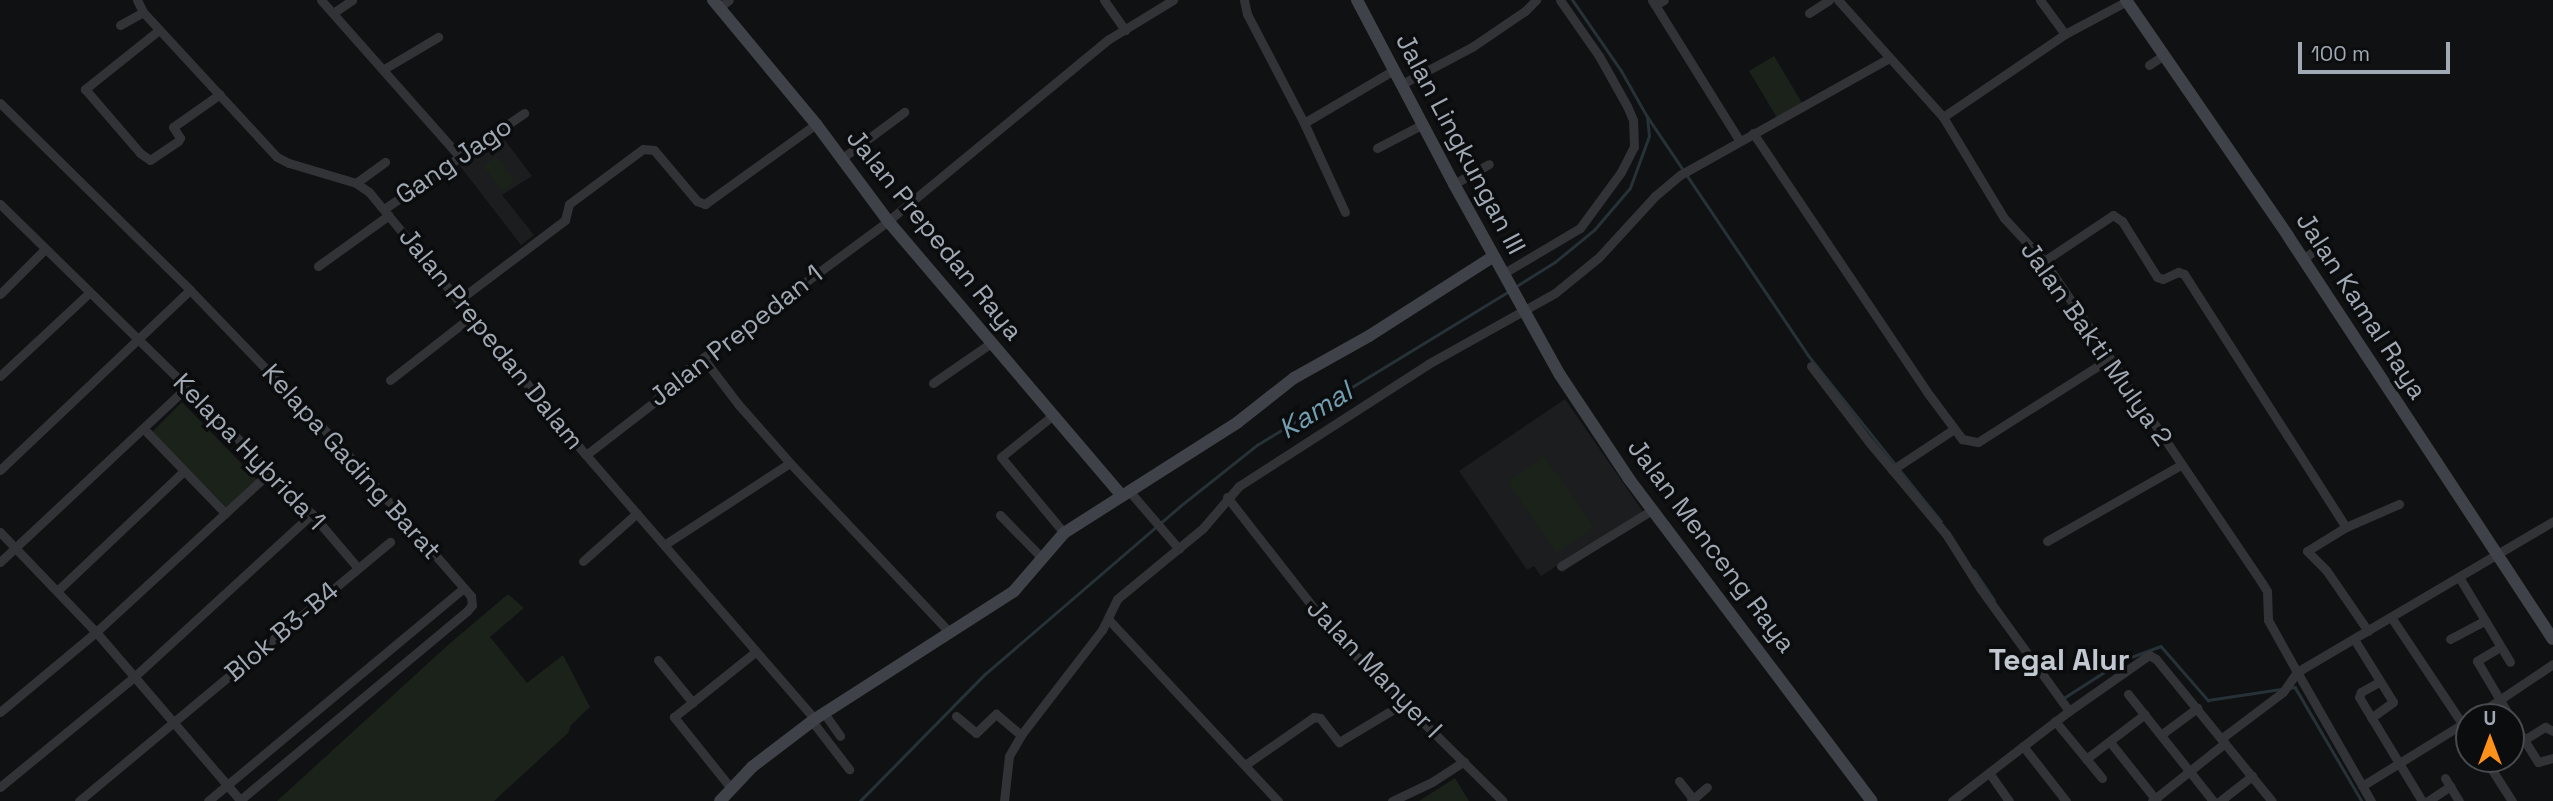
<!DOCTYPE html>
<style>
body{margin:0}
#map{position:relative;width:2553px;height:801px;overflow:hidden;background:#101112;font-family:"Space Grotesk",sans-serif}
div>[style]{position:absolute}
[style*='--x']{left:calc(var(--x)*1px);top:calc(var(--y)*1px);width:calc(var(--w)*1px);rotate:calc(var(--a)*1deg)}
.built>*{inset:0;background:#1c1d1f}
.green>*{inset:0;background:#1a221a}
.stream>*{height:2.5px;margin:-1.25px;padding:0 1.25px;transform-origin:1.25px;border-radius:1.25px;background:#263237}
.street>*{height:9px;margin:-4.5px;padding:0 4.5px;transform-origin:4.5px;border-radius:4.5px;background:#313337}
.secondary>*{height:12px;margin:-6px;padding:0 6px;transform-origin:6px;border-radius:6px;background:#3f4248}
span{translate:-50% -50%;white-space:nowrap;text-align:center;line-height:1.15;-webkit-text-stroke:7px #0b0c0d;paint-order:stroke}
.street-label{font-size:26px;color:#a0a9b4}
.water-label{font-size:28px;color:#739fb3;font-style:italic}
.quarter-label{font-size:30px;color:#c2c8d0;font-weight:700}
.north{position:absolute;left:2455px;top:703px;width:70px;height:70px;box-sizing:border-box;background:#0b0c0d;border:2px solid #474b50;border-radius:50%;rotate:0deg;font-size:19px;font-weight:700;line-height:28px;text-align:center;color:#a0a9b4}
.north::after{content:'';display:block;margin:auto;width:24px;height:32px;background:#ff911b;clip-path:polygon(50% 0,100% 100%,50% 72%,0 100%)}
.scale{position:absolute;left:2298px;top:42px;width:152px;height:32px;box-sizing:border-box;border:4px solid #a0a9b4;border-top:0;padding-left:9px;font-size:21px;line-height:24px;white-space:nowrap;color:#a0a9b4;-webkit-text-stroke:5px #0b0c0d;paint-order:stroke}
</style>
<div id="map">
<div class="built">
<i style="clip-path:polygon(498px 131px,532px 176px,502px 195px,534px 235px,521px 245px,457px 162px)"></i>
<i style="clip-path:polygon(1565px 399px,1646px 516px,1563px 572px,1558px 565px,1541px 576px,1534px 566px,1527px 570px,1459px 471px)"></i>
</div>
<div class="green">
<i style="clip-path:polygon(1774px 56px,1804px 106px,1779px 121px,1749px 71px)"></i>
<i style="clip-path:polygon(496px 156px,515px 181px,502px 191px,483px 166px)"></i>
<i style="clip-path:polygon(182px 402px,261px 484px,232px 513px,152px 432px)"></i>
<i style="clip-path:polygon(1544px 456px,1594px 527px,1557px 553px,1507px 482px)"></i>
<i style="clip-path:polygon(508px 594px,524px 608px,490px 637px,527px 683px,563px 655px,590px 707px,571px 725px,568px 733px,494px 801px,277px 801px,448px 645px)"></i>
<i style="clip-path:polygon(1455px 778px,1469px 801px,1419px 801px)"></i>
</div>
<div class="stream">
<i style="--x:1647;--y:116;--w:288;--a:56"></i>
<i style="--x:1808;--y:355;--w:139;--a:51.4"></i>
<i style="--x:1515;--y:287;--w:47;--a:-32"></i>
<i style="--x:1555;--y:262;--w:50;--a:-39.4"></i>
<i style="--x:1594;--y:230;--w:55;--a:-49.4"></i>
<i style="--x:1630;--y:188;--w:55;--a:-69.9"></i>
<i style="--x:1649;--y:136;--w:19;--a:-96"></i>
<i style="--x:1647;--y:117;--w:53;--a:-119.5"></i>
<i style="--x:1621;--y:71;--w:86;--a:-124.6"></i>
<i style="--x:1899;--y:469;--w:67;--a:51.1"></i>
<i style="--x:1974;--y:570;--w:36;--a:56"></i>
<i style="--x:2289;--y:688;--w:6;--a:-9"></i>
<i style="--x:2295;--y:687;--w:132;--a:59.6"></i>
<i style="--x:2062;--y:699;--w:72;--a:-32.6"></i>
<i style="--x:2123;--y:660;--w:40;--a:-20.2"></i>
<i style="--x:2161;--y:646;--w:72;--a:49"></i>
<i style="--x:2208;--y:700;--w:75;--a:-8.5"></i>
<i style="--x:860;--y:801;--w:178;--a:-45.5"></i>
<i style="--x:985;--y:674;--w:256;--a:-40.7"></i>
<i style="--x:1179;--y:507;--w:100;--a:-38.5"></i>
<i style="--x:1257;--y:445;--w:295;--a:-31.4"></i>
</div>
<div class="street">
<i style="--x:137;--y:0;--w:13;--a:63"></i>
<i style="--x:143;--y:12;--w:197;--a:47.3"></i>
<i style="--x:277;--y:157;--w:13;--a:27"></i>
<i style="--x:289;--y:163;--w:70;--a:16.6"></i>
<i style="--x:356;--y:183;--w:16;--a:35"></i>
<i style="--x:369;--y:192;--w:341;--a:50.5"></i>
<i style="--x:586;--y:455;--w:349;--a:49.1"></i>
<i style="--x:321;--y:0;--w:210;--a:48.5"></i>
<i style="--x:1104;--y:0;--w:37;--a:55"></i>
<i style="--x:1244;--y:0;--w:14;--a:78"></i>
<i style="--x:1247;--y:14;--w:123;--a:62.4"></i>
<i style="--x:1304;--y:123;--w:98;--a:65.3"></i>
<i style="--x:1652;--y:0;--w:165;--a:58.1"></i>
<i style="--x:1838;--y:0;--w:157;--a:48.1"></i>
<i style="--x:1943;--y:117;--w:118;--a:58.9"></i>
<i style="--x:2004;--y:218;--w:59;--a:47.1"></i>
<i style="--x:2044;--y:261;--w:57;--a:55.8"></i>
<i style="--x:2076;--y:308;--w:332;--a:55.9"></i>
<i style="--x:2262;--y:583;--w:9;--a:58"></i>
<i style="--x:2267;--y:591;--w:29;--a:88"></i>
<i style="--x:2268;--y:620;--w:60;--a:60.9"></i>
<i style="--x:2297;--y:672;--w:297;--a:-30.5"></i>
<i style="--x:2040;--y:0;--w:42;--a:53.7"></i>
<i style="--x:1655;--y:5;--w:10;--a:-29"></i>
<i style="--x:720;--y:7;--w:11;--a:-38"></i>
<i style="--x:333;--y:13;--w:23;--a:-34"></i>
<i style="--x:1809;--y:13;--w:24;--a:-33"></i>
<i style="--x:120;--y:25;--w:26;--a:-29"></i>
<i style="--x:159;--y:30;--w:95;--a:141.4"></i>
<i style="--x:85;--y:89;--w:84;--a:49.3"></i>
<i style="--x:140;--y:153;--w:12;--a:35"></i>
<i style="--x:150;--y:160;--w:34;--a:-34"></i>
<i style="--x:178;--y:141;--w:4;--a:-56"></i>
<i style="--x:180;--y:138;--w:13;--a:-122"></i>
<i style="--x:173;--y:127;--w:57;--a:-35.1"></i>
<i style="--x:2149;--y:65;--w:18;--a:-34"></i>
<i style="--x:384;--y:69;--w:63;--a:-30.7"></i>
<i style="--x:1402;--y:84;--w:79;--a:-27.9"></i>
<i style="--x:1472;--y:47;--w:64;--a:-34.2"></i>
<i style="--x:1525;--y:11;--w:16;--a:-45"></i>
<i style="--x:0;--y:103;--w:267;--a:44.5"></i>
<i style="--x:190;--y:290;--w:218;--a:46.1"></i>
<i style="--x:341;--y:447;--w:198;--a:48.9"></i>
<i style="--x:471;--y:596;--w:9;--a:84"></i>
<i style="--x:472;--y:605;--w:8;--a:130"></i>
<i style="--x:467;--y:611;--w:297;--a:140.2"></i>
<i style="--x:1943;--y:117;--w:148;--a:-34.2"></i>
<i style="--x:2065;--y:34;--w:70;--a:-28"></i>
<i style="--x:1304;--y:123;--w:104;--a:-30.5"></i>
<i style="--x:1753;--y:133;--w:317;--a:56.1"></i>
<i style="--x:1930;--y:396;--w:54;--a:53.3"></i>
<i style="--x:1962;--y:439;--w:16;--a:11"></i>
<i style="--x:1978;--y:442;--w:155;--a:-32.4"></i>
<i style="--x:1377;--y:148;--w:52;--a:-27.6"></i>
<i style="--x:841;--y:159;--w:79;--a:-36.7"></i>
<i style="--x:356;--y:183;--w:36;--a:-36"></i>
<i style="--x:1454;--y:184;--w:40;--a:-29.7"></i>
<i style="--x:0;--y:204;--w:262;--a:44.4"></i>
<i style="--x:187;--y:387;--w:178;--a:45.5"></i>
<i style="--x:312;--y:514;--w:71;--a:49.6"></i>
<i style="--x:384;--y:209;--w:170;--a:-34.4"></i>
<i style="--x:2303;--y:259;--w:17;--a:-36"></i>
<i style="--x:2044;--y:261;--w:83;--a:-33.7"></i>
<i style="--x:2113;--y:215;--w:11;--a:34"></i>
<i style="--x:2122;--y:221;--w:66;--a:58"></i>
<i style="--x:2157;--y:277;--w:6;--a:18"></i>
<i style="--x:2163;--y:279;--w:17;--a:-25"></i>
<i style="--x:2178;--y:272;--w:6;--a:18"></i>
<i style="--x:2184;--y:274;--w:300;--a:57.4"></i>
<i style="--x:318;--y:266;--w:87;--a:-35.7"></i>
<i style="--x:1504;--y:273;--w:88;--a:-30.6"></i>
<i style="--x:1580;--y:228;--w:69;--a:-53.8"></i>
<i style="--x:1621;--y:172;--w:28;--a:-63"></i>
<i style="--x:1634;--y:147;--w:27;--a:-92"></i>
<i style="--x:1633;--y:120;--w:15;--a:-113"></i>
<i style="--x:1627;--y:106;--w:57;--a:-119.2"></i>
<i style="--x:1599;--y:56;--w:68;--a:-124.9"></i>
<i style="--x:0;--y:294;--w:64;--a:-45"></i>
<i style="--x:459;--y:300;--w:133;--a:-37"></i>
<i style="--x:565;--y:220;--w:16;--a:-76"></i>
<i style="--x:569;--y:204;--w:92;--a:-36.6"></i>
<i style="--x:643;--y:149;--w:11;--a:5"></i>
<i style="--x:654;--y:150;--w:67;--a:49.9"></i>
<i style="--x:697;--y:201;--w:9;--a:21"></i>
<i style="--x:705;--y:204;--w:137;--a:-35.8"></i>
<i style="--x:703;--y:358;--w:58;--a:52.7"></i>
<i style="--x:738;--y:404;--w:79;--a:48.6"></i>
<i style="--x:790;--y:463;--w:233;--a:46.7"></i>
<i style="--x:1811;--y:366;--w:96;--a:52.7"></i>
<i style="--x:1869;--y:442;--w:120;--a:50.1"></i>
<i style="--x:1946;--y:534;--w:64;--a:57.8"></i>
<i style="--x:1980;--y:588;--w:152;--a:54.1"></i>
<i style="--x:0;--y:376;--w:122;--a:-43"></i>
<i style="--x:390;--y:380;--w:104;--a:-38"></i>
<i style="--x:933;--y:383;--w:70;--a:-34.6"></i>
<i style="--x:1052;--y:416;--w:65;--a:141.2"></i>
<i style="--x:1001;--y:457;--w:99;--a:50.3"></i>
<i style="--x:144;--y:429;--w:117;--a:46"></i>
<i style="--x:586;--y:455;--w:85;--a:-37.8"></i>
<i style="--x:653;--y:403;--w:37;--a:-47"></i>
<i style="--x:678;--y:376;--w:261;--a:-36.4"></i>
<i style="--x:888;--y:221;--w:286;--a:-39.5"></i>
<i style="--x:1109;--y:39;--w:75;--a:-31.4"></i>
<i style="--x:0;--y:470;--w:262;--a:-43.5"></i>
<i style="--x:1892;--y:470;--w:74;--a:-33.5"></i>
<i style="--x:1130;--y:492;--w:75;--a:49.3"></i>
<i style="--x:1227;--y:497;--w:175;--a:52"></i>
<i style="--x:1335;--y:635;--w:236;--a:44.7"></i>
<i style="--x:1000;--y:515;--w:59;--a:45.7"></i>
<i style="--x:0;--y:532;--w:139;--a:46.2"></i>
<i style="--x:96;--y:632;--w:221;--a:49.4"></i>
<i style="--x:2047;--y:541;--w:154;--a:-29.6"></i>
<i style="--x:664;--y:545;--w:150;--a:-33.1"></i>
<i style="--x:583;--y:561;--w:72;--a:-41.6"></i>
<i style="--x:0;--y:562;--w:256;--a:-43.1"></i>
<i style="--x:1561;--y:566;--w:107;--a:-31.6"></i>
<i style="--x:2459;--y:577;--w:99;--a:59"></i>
<i style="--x:57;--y:591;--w:175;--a:-43.4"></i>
<i style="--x:2391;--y:617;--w:141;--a:56.3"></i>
<i style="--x:1109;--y:620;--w:248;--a:47"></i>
<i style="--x:2368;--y:631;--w:74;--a:-124.5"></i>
<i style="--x:2326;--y:570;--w:27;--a:-135"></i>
<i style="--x:2307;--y:551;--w:46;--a:-31.6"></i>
<i style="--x:2346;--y:527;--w:58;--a:-23.5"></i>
<i style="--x:2354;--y:639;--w:74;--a:58.2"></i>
<i style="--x:2393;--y:702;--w:27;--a:144"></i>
<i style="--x:2450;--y:639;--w:38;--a:-28"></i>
<i style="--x:2500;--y:647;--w:27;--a:149"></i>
<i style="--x:2477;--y:661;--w:65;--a:59.5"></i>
<i style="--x:658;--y:660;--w:55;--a:50.9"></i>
<i style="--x:2379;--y:682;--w:21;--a:151"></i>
<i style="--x:2361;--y:692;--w:5;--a:112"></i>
<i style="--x:2359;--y:697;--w:122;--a:58.8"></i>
<i style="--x:2128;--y:694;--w:137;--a:51.5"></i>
<i style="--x:0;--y:712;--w:125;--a:-39.8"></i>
<i style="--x:96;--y:632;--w:236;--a:-42.6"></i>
<i style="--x:824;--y:713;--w:28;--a:55"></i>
<i style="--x:956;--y:716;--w:26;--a:40"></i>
<i style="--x:976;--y:733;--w:28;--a:-44"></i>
<i style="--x:996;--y:714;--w:33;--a:40"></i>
<i style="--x:2474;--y:717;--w:95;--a:-33.9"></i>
<i style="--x:2511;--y:719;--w:51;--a:57.9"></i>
<i style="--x:2538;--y:762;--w:16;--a:-15"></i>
<i style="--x:812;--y:721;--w:61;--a:52.4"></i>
<i style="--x:2055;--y:721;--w:74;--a:50.5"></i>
<i style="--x:2162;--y:734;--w:44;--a:-36.6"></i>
<i style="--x:2222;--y:738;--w:76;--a:-37"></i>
<i style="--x:2283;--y:692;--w:24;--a:-55"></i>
<i style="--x:2297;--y:672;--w:149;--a:60.2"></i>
<i style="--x:2524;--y:740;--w:25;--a:-32"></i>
<i style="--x:2545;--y:727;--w:9;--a:27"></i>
<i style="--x:2110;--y:742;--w:75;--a:51.5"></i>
<i style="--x:2023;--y:746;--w:70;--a:52"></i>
<i style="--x:2086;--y:759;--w:74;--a:-37.3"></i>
<i style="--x:2485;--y:759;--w:50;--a:57.3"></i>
<i style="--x:1245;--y:765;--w:84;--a:-34.8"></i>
<i style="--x:1314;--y:717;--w:6;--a:9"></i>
<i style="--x:1320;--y:718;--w:31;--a:52"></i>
<i style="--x:1339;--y:742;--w:76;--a:-31"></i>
<i style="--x:1990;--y:774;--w:33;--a:55"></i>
<i style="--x:2445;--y:778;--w:27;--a:59"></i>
<i style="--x:1679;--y:781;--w:23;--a:52"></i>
<i style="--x:2362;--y:786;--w:126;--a:-31.7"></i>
<i style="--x:0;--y:787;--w:175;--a:-39.4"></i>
<i style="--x:135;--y:676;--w:240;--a:-42.5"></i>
<i style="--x:730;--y:787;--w:90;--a:-128.7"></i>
<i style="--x:674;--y:717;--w:104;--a:-38.7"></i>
<i style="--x:79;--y:801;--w:405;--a:-39.8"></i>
<i style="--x:208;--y:801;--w:333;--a:-39.8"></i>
<i style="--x:1004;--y:801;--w:45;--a:-83.7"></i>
<i style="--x:1009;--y:756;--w:24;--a:-60"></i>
<i style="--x:1021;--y:735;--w:133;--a:-52.4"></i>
<i style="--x:1102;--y:630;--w:34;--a:-64"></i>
<i style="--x:1117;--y:599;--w:112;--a:-39.5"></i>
<i style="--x:1203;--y:528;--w:55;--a:-49.4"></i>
<i style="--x:1239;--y:486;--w:225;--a:-32.8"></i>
<i style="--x:1428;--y:364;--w:145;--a:-29.2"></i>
<i style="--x:1555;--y:293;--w:57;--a:-39.3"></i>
<i style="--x:1599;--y:257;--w:83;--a:-47.4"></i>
<i style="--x:1655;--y:196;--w:33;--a:-40"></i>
<i style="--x:1680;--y:175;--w:240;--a:-29.2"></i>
<i style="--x:1392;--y:801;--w:44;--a:-25.4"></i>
<i style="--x:1432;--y:782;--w:38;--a:-33"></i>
<i style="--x:1691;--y:801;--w:21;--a:-41"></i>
<i style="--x:1952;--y:801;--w:148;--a:-37.6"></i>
<i style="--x:2069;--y:711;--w:98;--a:-35"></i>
<i style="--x:2149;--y:655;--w:8;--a:30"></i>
<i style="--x:2156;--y:659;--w:183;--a:50.8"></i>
<i style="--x:2152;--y:801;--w:93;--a:-38.5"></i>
<i style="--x:2220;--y:801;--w:41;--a:-38"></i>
<i style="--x:2428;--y:801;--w:27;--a:-34"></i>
</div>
<div class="secondary">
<i style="--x:713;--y:0;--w:161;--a:50.3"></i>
<i style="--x:816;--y:124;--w:121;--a:53.4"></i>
<i style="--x:888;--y:221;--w:361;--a:49.6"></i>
<i style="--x:1357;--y:0;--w:208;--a:62.2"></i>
<i style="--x:1454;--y:184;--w:218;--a:61"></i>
<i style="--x:1560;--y:375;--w:125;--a:56.4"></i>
<i style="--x:1629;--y:479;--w:403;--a:53"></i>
<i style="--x:2126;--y:0;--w:286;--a:55.5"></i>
<i style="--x:2288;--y:236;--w:482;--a:56.7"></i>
<i style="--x:720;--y:801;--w:47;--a:-46.7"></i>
<i style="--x:752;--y:767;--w:79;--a:-37.3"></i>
<i style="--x:815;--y:719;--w:237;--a:-32.7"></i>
<i style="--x:1014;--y:591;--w:77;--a:-49.2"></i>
<i style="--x:1064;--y:533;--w:206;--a:-32.5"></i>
<i style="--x:1238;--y:422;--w:71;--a:-38.2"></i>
<i style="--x:1294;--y:378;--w:86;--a:-29.2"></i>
<i style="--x:1369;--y:336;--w:148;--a:-32.6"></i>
</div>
<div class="street-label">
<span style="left:1460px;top:144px;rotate:62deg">Jalan Lingkungan III</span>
<span style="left:454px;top:161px;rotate:-34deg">Gang Jago</span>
<span style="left:934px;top:235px;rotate:51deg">Jalan Prepedan Raya</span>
<span style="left:2361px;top:306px;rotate:57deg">Jalan Kamal Raya</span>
<span style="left:736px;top:336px;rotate:-38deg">Jalan Prepedan 1</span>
<span style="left:491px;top:339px;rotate:51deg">Jalan Prepedan Dalam</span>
<span style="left:2096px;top:344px;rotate:55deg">Jalan Bakti Mulya 2</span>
<span style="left:249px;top:452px;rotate:46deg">Kelapa Hybrida 1</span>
<span style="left:351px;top:462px;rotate:48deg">Kelapa Gading Barat</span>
<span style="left:1711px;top:546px;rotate:53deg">Jalan Menceng Raya</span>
<span style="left:282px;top:632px;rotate:-40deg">Blok B3-B4</span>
<span style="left:1374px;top:669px;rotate:46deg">Jalan Manyer I</span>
</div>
<div class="water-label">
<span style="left:1315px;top:410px;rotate:-32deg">Kamal</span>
</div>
<div class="quarter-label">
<span style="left:2059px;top:660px">Tegal Alur</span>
</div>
<div class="north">U</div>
<div class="scale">100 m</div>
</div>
